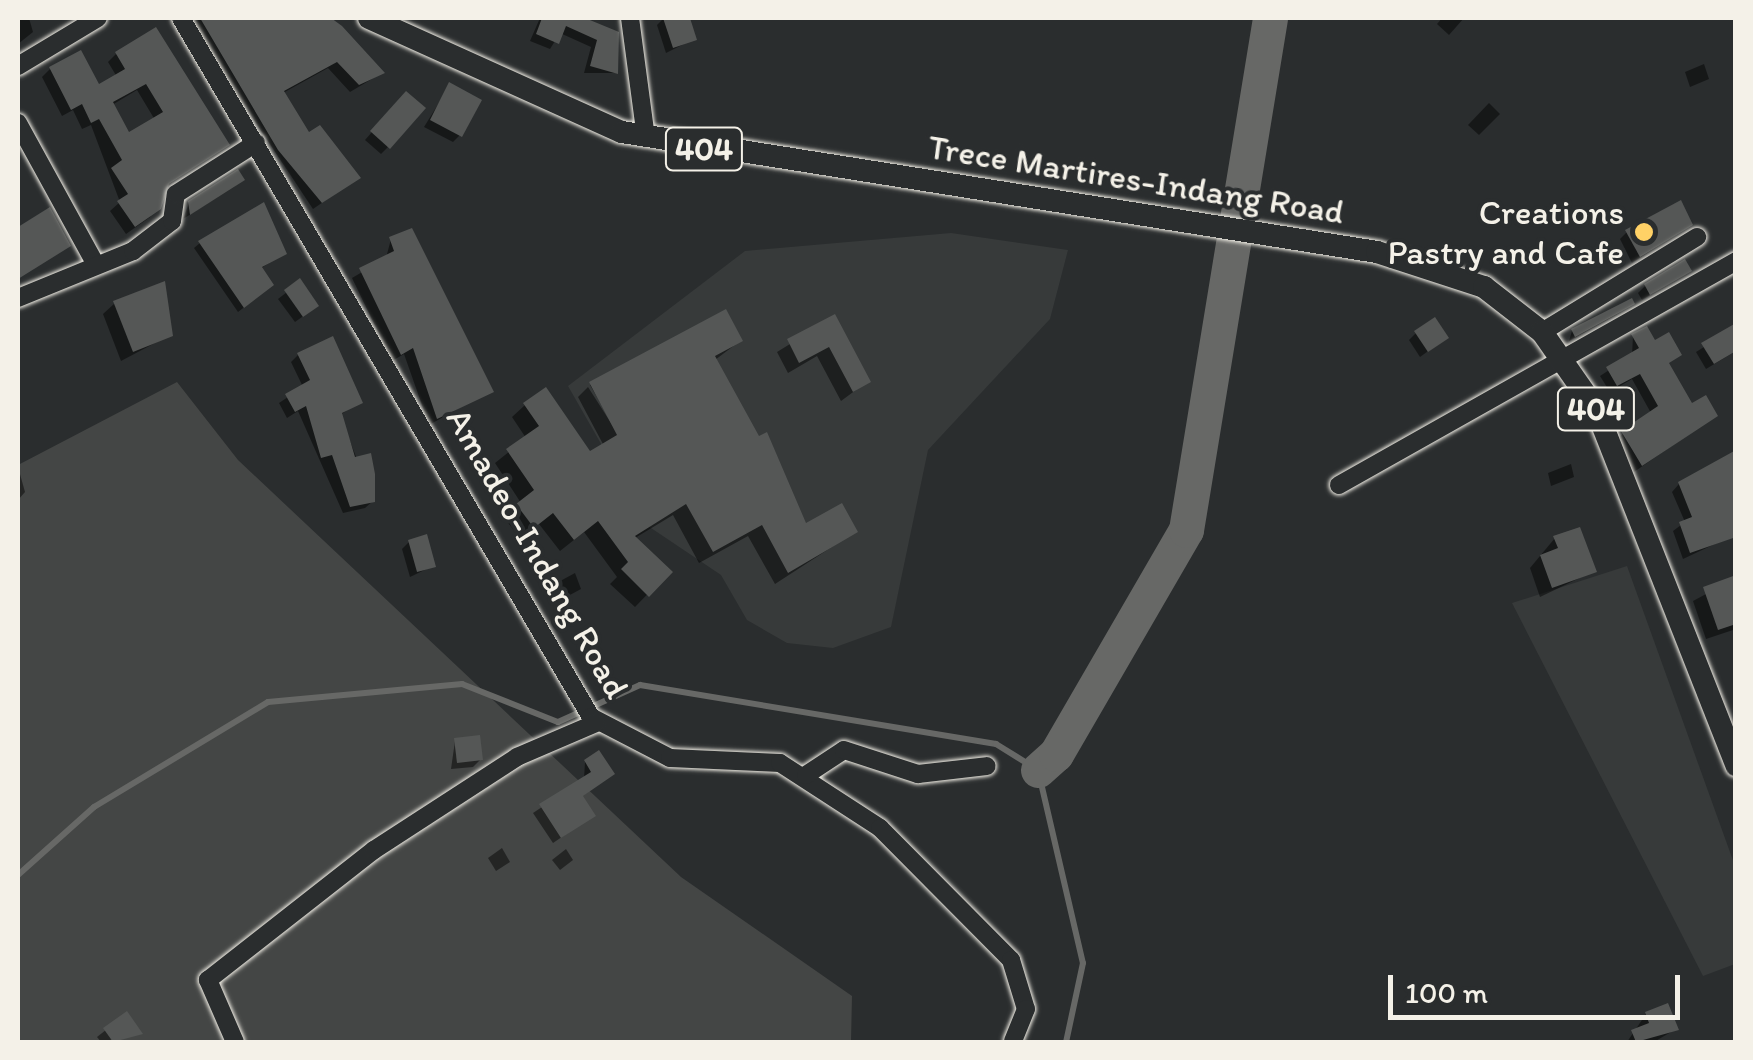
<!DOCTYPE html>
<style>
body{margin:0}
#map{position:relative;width:1753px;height:1060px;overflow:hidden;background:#2a2d2e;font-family:Itim,sans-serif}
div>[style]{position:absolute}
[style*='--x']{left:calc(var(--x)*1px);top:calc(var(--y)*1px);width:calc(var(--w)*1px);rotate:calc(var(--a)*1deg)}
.built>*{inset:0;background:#373a3a}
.green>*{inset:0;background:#444645}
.shadow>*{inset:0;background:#0007}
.stream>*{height:6px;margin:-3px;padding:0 3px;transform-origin:3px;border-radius:3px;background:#676866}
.river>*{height:35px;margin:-17.5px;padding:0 17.5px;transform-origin:17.5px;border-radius:17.5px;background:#676866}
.building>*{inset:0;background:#555756}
.roads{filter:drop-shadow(0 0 2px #f4f1e8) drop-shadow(0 0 2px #f4f1e8)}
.minor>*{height:18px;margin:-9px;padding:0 9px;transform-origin:9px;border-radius:9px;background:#2a2d2e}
.major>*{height:22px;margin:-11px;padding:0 11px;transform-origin:11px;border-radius:11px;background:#2a2d2e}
.dots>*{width:28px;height:28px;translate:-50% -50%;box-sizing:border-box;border:5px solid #2a2d2e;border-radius:50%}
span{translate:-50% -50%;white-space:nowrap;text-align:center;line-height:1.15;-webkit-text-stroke:8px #2a2d2e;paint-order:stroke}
.shield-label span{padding:2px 8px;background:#2a2d2e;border:2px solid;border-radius:8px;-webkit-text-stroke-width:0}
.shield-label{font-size:32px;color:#f4f1e8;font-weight:700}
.street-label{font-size:35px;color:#f4f1e8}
.poi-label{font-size:35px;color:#f4f1e8}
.right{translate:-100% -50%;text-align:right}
.frame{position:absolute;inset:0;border:20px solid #f4f1e8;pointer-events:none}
.scale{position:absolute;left:1388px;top:975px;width:292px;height:45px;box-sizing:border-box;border:5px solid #f4f1e8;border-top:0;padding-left:12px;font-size:30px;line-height:35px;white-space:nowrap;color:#f4f1e8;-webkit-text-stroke:8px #2a2d2e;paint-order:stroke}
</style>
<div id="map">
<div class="built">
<i style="clip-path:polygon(951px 233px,1068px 250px,1050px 319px,928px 450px,891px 627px,833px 648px,787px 643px,747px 620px,721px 575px,648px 526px,568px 386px,745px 251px)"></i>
<i style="clip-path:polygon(1627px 566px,1735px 866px,1735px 964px,1703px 976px,1512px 603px)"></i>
</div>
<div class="green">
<i style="clip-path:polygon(177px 382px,238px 460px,681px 877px,852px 996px,851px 1042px,18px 1042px,18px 465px)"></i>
</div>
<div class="shadow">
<i style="clip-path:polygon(18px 18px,29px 18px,33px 32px,18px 44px)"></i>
<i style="clip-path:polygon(186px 18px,330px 20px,382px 73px,350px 92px,328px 68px,283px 93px,308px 136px,358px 178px,313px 209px)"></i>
<i style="clip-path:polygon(540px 18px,577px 18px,617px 40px,615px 73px,584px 73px,591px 47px,560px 33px,550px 49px,530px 41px)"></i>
<i style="clip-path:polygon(664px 18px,687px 18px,694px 39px,666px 53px,657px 25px)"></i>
<i style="clip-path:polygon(1442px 18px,1464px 18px,1449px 35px,1437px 24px)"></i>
<i style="clip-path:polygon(evenodd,116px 54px,227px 144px,165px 187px,150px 217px,126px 234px,110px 211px,120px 202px,91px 125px,82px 129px,73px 110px,62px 116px,42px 77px,50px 69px,98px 87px,117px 77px,108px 62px,116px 54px,137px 90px,155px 120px,128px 136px,112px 105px,137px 90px)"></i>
<i style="clip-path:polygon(1704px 64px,1709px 79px,1690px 87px,1685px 72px)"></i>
<i style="clip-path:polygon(450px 85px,460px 135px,453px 142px,424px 127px)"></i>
<i style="clip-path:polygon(399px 101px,388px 147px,381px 154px,365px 140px)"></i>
<i style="clip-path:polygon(1489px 103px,1500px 114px,1479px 135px,1468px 125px)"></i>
<i style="clip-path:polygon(242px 180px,234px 187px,183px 219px,189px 203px)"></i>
<i style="clip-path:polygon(1690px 225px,1632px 263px,1620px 239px,1627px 232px)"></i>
<i style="clip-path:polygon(391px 239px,490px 391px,429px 425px,404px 354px,392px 361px,352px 278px,386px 258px)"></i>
<i style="clip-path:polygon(200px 243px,284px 253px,260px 269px,265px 291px,238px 312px,194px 248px)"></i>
<i style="clip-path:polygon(1689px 271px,1642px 300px,1638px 293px,1645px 286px)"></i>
<i style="clip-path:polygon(300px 282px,309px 312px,295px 322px,278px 299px)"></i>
<i style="clip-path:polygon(115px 303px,170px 335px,121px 361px,103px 314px)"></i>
<i style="clip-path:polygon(725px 312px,740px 341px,715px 360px,805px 527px,855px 532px,775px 584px,748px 536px,699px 563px,673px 515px,635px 538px,669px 572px,635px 607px,610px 584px,617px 577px,584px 532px,560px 551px,539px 524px,520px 538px,505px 519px,521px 503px,495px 463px,526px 438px,512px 417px,525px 405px,590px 454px,604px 446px,578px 397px,588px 387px,625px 445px,590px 385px)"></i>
<i style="clip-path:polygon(1621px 312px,1569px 341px,1572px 331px)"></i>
<i style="clip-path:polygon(834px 317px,868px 381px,841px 401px,817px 356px,788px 373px,777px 352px)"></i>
<i style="clip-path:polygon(1736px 327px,1736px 351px,1706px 369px,1696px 352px)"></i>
<i style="clip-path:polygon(1416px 333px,1446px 338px,1420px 357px,1409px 340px)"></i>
<i style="clip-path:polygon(1633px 336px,1679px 354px,1667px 364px,1691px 407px,1715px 416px,1634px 472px,1615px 440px,1651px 413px,1632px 379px,1610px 392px,1600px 376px,1632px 355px)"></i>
<i style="clip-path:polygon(298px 355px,360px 402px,340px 415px,373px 501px,365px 508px,343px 513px,298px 411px,287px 418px,279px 403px,303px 387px,291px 362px)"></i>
<i style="clip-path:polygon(1571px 464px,1574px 477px,1551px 486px,1548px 473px)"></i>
<i style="clip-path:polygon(18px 467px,25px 492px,18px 500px)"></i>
<i style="clip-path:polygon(1679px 484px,1736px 534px,1683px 559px,1673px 531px,1685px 522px,1672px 492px)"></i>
<i style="clip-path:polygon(1555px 538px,1594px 571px,1540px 597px,1530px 568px)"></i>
<i style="clip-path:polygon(409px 542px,433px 566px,410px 577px,402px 549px)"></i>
<i style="clip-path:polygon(575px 573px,581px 589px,557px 602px,551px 586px)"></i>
<i style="clip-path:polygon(1736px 578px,1736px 629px,1706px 639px,1693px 601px)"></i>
<i style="clip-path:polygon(455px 741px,481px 759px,473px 767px,451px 769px)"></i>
<i style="clip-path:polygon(585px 762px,612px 774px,581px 797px,593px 816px,553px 843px,533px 813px,584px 779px)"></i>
<i style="clip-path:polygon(502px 848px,510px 862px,496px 871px,488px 858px)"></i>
<i style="clip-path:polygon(566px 849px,573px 860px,560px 870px,552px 860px)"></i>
<i style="clip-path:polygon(126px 1014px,140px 1033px,101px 1042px,97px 1037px)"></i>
<i style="clip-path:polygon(1646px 1014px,1676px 1029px,1654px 1042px,1627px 1042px)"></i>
</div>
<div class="stream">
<i style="--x:18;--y:875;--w:102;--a:-41.8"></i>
<i style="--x:94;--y:807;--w:203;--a:-31.1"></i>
<i style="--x:268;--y:702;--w:195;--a:-5.3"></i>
<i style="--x:462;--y:684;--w:103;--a:21.6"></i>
<i style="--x:558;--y:722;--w:90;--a:-24.3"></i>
<i style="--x:640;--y:685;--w:361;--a:9.4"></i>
<i style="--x:996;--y:744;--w:49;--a:31.8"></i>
<i style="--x:1038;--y:770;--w:198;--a:76.9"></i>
<i style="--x:1083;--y:963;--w:81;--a:102.1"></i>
</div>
<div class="river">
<i style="--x:1038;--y:770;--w:24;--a:-42"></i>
<i style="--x:1056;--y:754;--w:259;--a:-59.9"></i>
<i style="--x:1186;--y:530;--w:519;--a:-80.68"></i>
</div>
<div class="building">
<i style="clip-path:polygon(200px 18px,331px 18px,342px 26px,385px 73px,359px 85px,337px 62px,284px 91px,309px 132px,320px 125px,361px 178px,322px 203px,278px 150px)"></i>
<i style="clip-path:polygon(542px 18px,585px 18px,619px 32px,618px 74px,590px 66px,597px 40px,566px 26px,559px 44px,536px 34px)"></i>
<i style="clip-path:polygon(663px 18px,690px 18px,697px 40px,673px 48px)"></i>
<i style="clip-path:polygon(evenodd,156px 27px,230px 145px,169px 184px,161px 209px,135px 227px,117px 201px,128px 194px,111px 168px,122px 160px,99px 119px,91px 123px,82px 104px,71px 110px,49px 67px,81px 50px,99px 84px,125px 69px,115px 52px,156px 27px,146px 84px,163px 112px,129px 132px,113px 102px,146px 84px)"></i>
<i style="clip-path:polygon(449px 82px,482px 100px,462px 137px,430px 120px)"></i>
<i style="clip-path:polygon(406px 91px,426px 108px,390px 149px,370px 131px)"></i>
<i style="clip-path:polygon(238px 169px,245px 180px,190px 215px,188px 201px)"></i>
<i style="clip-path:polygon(1681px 200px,1693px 225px,1640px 257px,1625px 230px)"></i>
<i style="clip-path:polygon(264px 202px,287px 254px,262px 267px,274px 285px,244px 308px,198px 241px)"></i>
<i style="clip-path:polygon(50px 207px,71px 246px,18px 279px,18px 227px)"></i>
<i style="clip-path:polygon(412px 228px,494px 392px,437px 419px,413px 348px,401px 355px,359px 268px,394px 251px,389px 237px)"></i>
<i style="clip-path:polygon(1685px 259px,1692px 271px,1650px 295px,1644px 284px)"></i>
<i style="clip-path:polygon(300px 278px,319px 306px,303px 317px,284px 290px)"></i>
<i style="clip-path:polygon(165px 281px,173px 336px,133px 352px,113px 301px)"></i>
<i style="clip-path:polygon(1632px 298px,1635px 304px,1575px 337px,1571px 329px)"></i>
<i style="clip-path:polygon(726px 309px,743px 341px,715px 356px,759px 436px,767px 432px,806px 523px,842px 503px,858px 532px,788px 573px,762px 525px,713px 552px,686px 504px,635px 536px,673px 572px,649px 597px,621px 569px,628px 562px,598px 521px,574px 540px,553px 513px,534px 528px,516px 504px,534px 490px,506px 449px,539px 426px,523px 403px,546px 387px,590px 451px,617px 435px,589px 382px)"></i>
<i style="clip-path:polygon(835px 314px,871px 382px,853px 392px,829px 347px,799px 363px,787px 339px)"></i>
<i style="clip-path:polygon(1435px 317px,1449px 338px,1428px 352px,1414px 331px)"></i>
<i style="clip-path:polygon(1736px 323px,1736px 351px,1714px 364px,1701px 343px)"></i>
<i style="clip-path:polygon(1647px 326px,1655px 340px,1669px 332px,1682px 355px,1669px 363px,1692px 403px,1706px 395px,1718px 416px,1642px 466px,1621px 431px,1658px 406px,1640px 374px,1617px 386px,1606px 367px,1639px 348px,1631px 334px)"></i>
<i style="clip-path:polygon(333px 336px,363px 403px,342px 413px,355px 457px,371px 453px,375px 474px,375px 502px,350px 507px,332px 455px,321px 458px,306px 406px,295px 412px,285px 394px,310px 380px,297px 353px)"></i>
<i style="clip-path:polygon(1736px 450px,1736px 537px,1690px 553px,1679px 522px,1692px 517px,1678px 482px)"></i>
<i style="clip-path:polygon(1580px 527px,1597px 572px,1552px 588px,1540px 555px,1558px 548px,1553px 536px)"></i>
<i style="clip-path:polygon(427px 534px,436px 567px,417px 572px,408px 540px)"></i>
<i style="clip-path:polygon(1736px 575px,1736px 624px,1718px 630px,1703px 587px)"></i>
<i style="clip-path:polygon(480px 735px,483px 760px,457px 763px,454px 738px)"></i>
<i style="clip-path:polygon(599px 750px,615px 774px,583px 796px,596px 816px,561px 838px,539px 804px,591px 772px,584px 760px)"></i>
<i style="clip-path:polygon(1668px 1003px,1679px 1030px,1636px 1042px,1631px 1030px,1649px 1023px,1645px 1012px)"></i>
<i style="clip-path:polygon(127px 1011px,143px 1034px,113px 1042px,103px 1028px)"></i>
</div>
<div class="roads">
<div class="minor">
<i style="--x:181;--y:18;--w:810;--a:59.61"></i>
<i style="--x:591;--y:717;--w:89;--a:27.4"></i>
<i style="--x:670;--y:758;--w:110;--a:2.6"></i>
<i style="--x:780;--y:763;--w:119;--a:33"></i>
<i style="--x:880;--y:828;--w:186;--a:45.2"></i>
<i style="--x:1011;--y:960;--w:51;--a:73"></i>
<i style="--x:1026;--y:1009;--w:35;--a:112"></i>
<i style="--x:630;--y:18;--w:121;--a:82.4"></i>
<i style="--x:18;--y:66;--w:93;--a:-31"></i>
<i style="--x:18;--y:123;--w:162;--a:61.2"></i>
<i style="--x:18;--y:298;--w:124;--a:-22.2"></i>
<i style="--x:133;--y:251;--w:49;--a:-37.6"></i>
<i style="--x:172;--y:221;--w:27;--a:-82"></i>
<i style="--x:176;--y:194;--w:95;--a:-32.5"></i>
<i style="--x:1542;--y:332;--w:182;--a:-31.5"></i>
<i style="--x:1339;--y:485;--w:456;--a:-29.4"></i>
<i style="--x:806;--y:775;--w:45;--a:-33.3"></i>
<i style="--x:844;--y:750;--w:78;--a:18"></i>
<i style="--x:918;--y:774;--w:69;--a:-6.6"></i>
<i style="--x:235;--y:1042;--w:68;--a:-113.5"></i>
<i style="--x:208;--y:980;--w:211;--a:-38.1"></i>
<i style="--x:374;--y:850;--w:171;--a:-33"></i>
<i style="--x:517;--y:757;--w:86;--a:-23.3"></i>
</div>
<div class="major">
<i style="--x:369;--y:18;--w:277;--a:24.3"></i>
<i style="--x:622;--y:132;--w:764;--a:9.03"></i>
<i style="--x:1377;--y:252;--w:113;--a:18.1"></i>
<i style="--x:1484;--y:287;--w:73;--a:37.8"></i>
<i style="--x:1542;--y:332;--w:94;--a:55"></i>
<i style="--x:1596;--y:409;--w:383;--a:68.5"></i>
</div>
</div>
<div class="dots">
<i style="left:1644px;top:232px;background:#ffd166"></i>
</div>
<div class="shield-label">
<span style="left:704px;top:149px">404</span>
<span style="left:1596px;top:409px">404</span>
</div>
<div class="street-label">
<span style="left:1136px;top:179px;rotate:9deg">Trece Martires-Indang Road</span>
<span style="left:538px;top:553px;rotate:60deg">Amadeo-Indang Road</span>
</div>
<div class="poi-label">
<span class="right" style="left:1624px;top:232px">Creations<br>Pastry and Cafe</span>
</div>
<div class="frame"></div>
<div class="scale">100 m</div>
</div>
